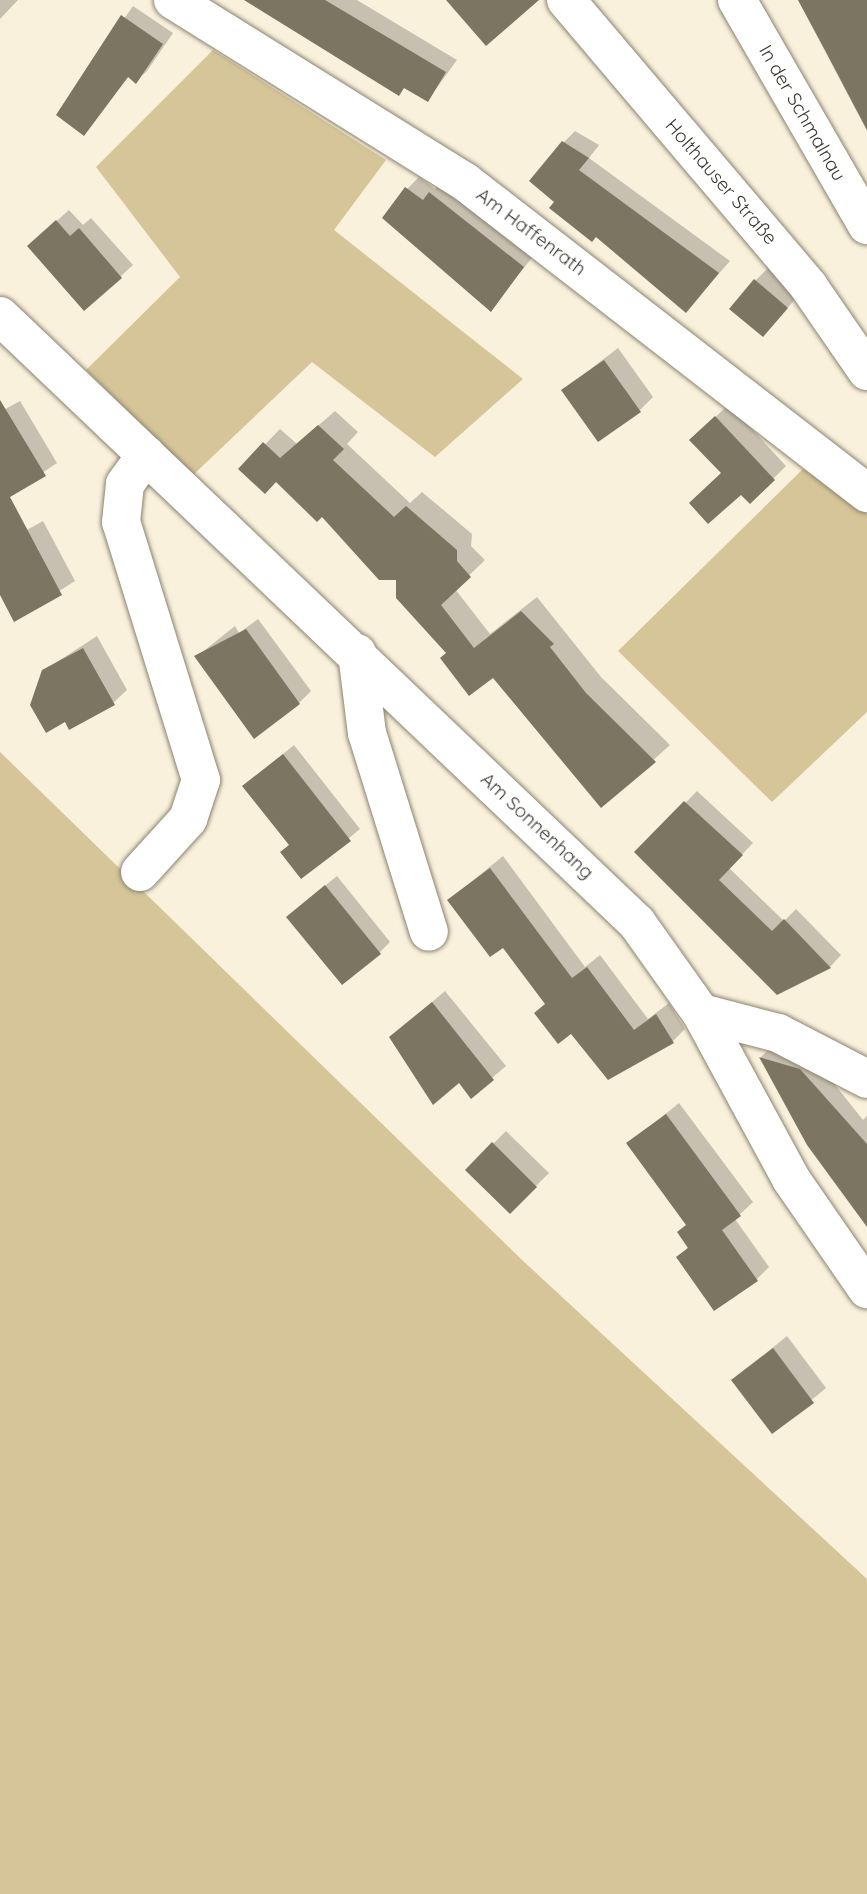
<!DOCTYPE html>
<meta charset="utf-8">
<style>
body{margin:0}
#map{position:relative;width:867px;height:1894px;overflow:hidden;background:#f9f1dc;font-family:Quicksand,sans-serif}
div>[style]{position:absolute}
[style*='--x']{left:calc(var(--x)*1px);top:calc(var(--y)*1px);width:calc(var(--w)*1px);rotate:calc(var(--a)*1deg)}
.green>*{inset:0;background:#d6c598}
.shadow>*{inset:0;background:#0003}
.building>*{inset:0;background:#7b7562}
.roads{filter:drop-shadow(0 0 2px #8a8370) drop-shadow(0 0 2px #8a8370)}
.minor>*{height:38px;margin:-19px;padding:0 19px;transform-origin:19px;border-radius:19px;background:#fff}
span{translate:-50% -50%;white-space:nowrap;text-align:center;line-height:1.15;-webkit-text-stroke:7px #fff;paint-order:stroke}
.street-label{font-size:19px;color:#3b3830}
</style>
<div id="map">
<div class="green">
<i style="clip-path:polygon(213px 50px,386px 160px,334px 230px,523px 379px,435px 457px,312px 362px,193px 475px,86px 370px,180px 277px,96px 167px)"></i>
<i style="clip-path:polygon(803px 469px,867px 514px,867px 712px,772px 802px,618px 651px)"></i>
<i style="clip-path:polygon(0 752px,521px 1259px,867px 1579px,867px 1894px,0 1894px)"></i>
</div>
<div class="shadow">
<i style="clip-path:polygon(0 0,18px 0,0 19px)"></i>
<i style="clip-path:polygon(247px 0,357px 0,457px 60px,428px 100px,405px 87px,398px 94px)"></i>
<i style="clip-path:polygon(798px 0,867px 0,867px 131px)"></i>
<i style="clip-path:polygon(133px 6px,173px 33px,147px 71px,136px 81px,129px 76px,84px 134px,58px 114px)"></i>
<i style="clip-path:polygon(575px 131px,599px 145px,589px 158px,730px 261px,686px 311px,556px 202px,563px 143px)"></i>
<i style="clip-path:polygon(419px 177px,435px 189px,442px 181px,535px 254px,491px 309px,407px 189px)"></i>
<i style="clip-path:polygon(69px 210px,83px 225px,91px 218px,133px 265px,85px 309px,41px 235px)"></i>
<i style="clip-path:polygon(768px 268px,800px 294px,763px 335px,755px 281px)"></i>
<i style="clip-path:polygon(618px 348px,653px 397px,640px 410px,563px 390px)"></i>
<i style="clip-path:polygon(20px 401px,57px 463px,0 501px,0 412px)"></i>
<i style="clip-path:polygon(729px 404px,786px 466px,750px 502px,723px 472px,705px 427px)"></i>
<i style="clip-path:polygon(335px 411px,358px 432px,347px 444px,410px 503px,422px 492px,472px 534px,471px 546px,485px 560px,455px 589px,490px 634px,537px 597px,601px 677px,670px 745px,602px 806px,493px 675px,448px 653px,398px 578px,276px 480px,241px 469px,280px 429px,297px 444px)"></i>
<i style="clip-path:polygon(43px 521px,75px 581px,15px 619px,0 592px,0 545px)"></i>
<i style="clip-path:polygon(258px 619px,311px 691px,299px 703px,196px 657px,235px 626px,239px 633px)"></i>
<i style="clip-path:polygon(97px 636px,127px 690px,113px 703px,43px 671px)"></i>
<i style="clip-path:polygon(294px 745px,360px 829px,302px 877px,282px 852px,290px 844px,244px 786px)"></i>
<i style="clip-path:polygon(697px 791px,753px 843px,729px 868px,784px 921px,796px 909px,841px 955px,830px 967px,777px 993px,637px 852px)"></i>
<i style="clip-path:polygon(503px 856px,585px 967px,600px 955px,648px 1019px,669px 1003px,685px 1029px,672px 1042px,546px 1003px,503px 946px,449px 900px)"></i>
<i style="clip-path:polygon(337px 876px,390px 942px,379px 953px,300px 906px)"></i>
<i style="clip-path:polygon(445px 991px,506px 1066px,471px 1096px,459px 1081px,433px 1102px,391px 1037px)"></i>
<i style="clip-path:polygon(773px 1045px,813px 1057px,863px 1120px,867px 1116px,867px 1224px,809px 1144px,761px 1057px)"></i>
<i style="clip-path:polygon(679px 1103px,753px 1202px,735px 1219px,769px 1267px,756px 1280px,679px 1257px,689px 1246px,687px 1224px,628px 1144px)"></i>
<i style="clip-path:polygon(506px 1131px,549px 1173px,510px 1212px,467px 1170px)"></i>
<i style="clip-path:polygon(787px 1336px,826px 1388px,773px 1432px,733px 1380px)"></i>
</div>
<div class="building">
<i style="clip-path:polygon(244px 0,325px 0,446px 72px,428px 102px,404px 88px,399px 96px)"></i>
<i style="clip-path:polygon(446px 0,539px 0,486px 46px)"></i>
<i style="clip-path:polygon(798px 0,867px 0,867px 130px,826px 52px)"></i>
<i style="clip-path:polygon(121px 15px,163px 44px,136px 84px,128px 77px,84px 136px,56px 115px)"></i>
<i style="clip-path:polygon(562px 141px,589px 158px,579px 170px,719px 273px,686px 313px,596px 237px,592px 242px,549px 208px,554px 202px,529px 181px)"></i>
<i style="clip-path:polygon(405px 187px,423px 200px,429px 192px,524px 267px,491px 312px,382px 218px)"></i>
<i style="clip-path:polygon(56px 220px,70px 236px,79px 228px,122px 278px,84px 311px,27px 246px)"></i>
<i style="clip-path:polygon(754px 279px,788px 308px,763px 337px,729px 309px)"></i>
<i style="clip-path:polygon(604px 360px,641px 412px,598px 442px,561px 390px)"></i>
<i style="clip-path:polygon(0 400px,46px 476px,10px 497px,62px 595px,14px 622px,0 595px)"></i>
<i style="clip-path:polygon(715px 416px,775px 480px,750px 504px,741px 495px,708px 524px,689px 503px,721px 473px,689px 440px)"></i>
<i style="clip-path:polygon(318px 425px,344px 449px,333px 460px,394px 517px,406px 506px,457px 550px,457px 561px,471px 577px,441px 605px,474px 648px,521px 611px,554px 644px,550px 647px,586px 693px,656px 762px,601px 808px,493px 678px,469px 696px,440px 658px,446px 653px,396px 598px,396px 580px,379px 580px,322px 517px,317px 522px,276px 482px,265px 494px,238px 469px,263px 442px,280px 458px)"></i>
<i style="clip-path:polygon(246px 629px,300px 704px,254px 739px,194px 656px)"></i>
<i style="clip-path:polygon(83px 648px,115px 705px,69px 730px,65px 722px,46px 733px,30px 705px,42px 670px)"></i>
<i style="clip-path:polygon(283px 754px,351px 841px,301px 879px,280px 852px,289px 845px,242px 786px)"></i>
<i style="clip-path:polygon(684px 801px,743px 855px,719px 880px,772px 931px,784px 919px,831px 968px,777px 995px,634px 852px)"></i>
<i style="clip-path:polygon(490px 868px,572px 978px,587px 967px,634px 1030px,656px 1014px,674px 1043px,608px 1080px,571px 1034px,558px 1044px,534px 1013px,545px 1004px,503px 948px,490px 957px,447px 900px)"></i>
<i style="clip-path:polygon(325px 885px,381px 954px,342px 985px,286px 917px)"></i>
<i style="clip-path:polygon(432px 1002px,494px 1080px,471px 1099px,459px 1083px,433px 1105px,389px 1037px)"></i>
<i style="clip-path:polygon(759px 1057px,800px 1069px,867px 1144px,867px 1227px,807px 1145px)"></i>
<i style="clip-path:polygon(666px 1114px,741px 1216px,722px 1230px,758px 1281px,714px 1311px,676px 1257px,688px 1248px,677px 1232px,686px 1225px,626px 1143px)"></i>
<i style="clip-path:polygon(492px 1142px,537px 1187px,510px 1214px,465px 1170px)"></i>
<i style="clip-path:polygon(773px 1348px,814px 1403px,772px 1434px,731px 1380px)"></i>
</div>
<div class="roads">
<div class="minor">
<i style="--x:173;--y:0;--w:343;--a:31.9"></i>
<i style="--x:464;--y:181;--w:510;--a:37.75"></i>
<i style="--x:566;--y:0;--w:376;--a:49.7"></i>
<i style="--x:809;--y:287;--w:102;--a:55.4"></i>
<i style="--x:737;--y:0;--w:260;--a:60"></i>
<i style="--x:0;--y:316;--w:880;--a:43.62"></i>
<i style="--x:637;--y:923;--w:110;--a:54.6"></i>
<i style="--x:701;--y:1013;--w:189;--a:61.5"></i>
<i style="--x:791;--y:1179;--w:134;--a:55.4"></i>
<i style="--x:357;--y:653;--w:81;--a:82.9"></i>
<i style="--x:367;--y:733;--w:208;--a:72.7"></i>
<i style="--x:140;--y:872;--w:72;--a:-47.8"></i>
<i style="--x:188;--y:819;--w:41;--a:-71.6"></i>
<i style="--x:201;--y:780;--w:270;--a:-107.2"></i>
<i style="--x:121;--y:522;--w:38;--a:-84"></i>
<i style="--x:125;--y:484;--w:36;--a:-54"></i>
<i style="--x:701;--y:1013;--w:80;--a:14.6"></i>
<i style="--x:778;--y:1033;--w:100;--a:27.3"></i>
</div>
</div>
<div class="street-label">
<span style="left:802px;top:113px;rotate:60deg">In der Schmalnau</span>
<span style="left:721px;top:182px;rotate:49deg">Holthauser Straße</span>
<span style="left:531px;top:232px;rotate:37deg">Am Haffenrath</span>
<span style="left:537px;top:826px;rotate:43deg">Am Sonnenhang</span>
</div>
</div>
